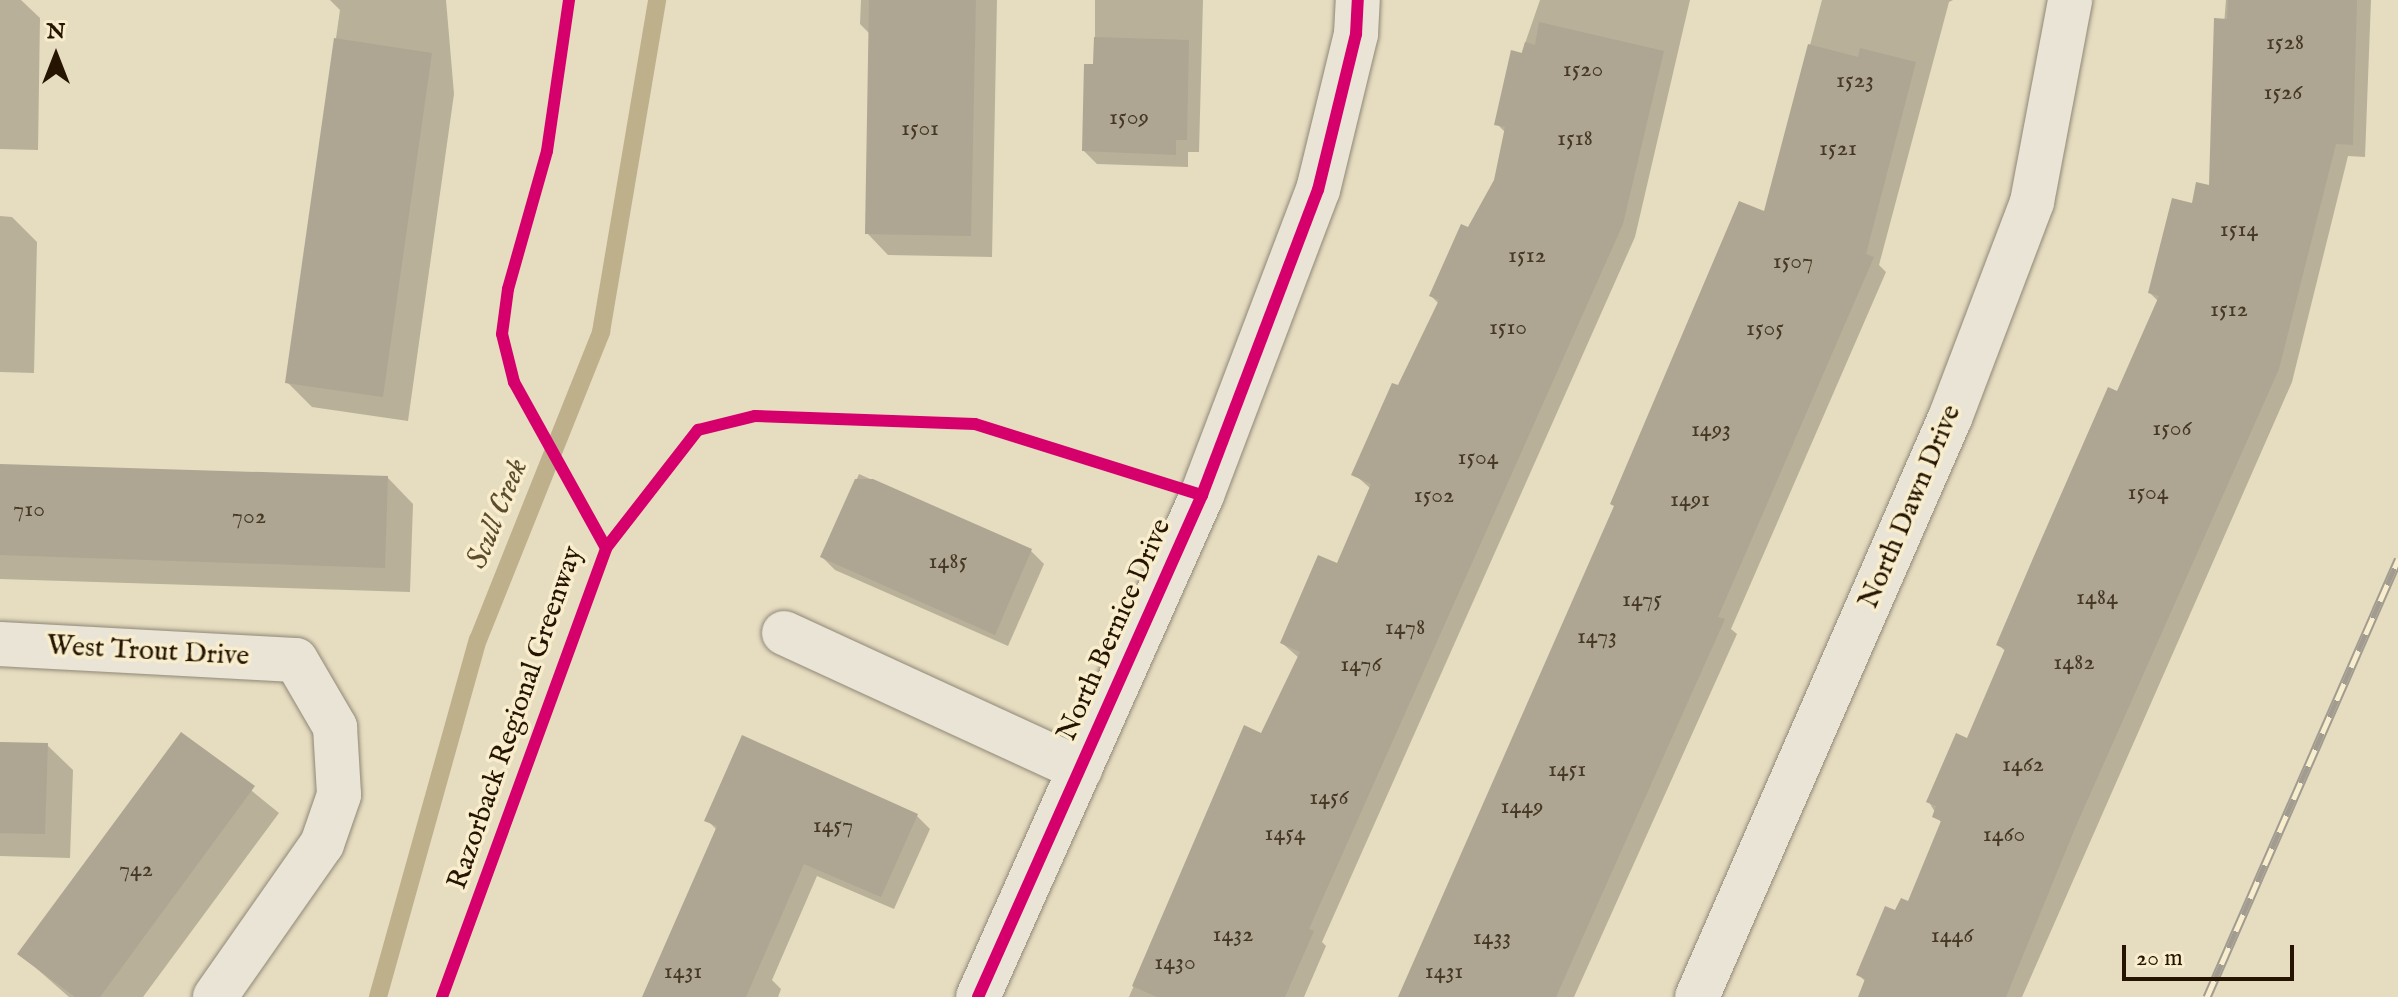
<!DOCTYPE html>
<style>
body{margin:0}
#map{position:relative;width:2398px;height:997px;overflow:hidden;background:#e6dcc0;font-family:"IM FELL English",serif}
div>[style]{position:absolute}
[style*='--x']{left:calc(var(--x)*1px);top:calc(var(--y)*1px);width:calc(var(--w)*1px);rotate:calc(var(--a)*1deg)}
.shadow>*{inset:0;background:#0003}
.stream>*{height:18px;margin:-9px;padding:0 9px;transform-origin:9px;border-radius:9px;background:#bfb08c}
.building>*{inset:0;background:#aea692}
.roads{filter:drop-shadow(0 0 2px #908876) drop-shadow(0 0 2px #908876)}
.minor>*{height:44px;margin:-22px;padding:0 22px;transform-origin:22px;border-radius:22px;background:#e9e4d6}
.rail>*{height:9px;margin-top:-4.5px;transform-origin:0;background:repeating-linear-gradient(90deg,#f8edcc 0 18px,#a29c90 0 36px);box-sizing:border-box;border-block:2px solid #a29c90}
.cycleway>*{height:12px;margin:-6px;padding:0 6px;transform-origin:6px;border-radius:6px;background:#d6006c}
span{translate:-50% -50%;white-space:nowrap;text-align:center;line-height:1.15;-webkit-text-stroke:7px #f8edcc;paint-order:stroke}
.number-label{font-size:24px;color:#463824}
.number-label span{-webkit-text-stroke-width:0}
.street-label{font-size:28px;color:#241400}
.water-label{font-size:30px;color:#5b4b2f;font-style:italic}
.north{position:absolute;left:16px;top:16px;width:80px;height:80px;-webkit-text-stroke:6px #f8edcc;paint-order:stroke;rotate:0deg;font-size:22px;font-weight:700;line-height:32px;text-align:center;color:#241400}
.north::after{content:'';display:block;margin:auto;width:28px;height:36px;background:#241400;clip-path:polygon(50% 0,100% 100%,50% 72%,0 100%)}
.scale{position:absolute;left:2122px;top:945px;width:172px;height:36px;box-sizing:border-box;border:4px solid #241400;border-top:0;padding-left:10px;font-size:24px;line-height:28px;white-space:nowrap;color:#241400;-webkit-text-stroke:6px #f8edcc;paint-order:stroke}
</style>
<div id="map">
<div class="shadow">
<i style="clip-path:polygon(0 0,21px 0,40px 18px,38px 150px,0 149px)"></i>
<i style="clip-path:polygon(330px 0,446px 0,454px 94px,408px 421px,312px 407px,287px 382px,340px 10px)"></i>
<i style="clip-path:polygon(861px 0,997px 0,992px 257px,888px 255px,867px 233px,870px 34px,860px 24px)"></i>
<i style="clip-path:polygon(1095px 0,1203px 0,1199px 152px,1188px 152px,1188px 167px,1097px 164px,1084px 151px,1095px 66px)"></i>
<i style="clip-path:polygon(1540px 0,1690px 0,1635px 237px,1322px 942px,1326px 946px,1304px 997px,1129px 997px,1245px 728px,1262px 736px,1299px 658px,1282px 643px,1338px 565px,1371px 489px,1354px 474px,1439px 304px,1431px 296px,1496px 181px,1506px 133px,1497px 124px)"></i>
<i style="clip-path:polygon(1822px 0,1953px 0,1949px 2px,1879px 265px,1886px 272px,1731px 629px,1737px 634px,1574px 997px,1400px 997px,1765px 214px)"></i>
<i style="clip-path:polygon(2226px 0,2371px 0,2365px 157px,2348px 156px,2292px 382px,2022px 997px,1859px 997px,1866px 982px,1859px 975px,1896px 912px,1909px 904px,1942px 824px,1929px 802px,1968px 741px,2006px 652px,1999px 645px,2159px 302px,2150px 293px,2193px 206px,2211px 188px)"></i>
<i style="clip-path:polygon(0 216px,12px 217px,37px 242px,34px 373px,0 372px)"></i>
<i style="clip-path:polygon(0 467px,388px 478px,413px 504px,410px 592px,0 579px)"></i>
<i style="clip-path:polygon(859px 474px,1031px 551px,1044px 564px,1008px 646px,835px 570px,822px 557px)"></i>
<i style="clip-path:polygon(182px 734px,279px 813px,143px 997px,69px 997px,20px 954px)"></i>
<i style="clip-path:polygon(743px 738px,917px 816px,930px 829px,894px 909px,817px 876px,772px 980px,781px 989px,778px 997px,644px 997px,717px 830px,707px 820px)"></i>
<i style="clip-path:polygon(0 744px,47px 745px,73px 770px,70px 858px,0 856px)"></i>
</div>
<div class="stream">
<i style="--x:378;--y:997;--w:371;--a:-74.4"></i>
<i style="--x:478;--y:640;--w:332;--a:-68.2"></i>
<i style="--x:601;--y:332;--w:337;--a:-80.4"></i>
</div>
<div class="building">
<i style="clip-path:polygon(869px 0,976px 0,971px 236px,865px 234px)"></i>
<i style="clip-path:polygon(2228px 0,2357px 0,2353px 145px,2336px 144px,2279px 369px,2076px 826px,2006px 997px,1858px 997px,1865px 979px,1856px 975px,1885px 906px,1895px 910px,1901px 898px,1908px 901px,1941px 821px,1932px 817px,1936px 806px,1926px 802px,1956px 733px,1967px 738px,2005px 649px,1996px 645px,2034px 556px,2108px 387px,2117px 391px,2159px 296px,2148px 293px,2172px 198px,2192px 203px,2196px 182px,2209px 185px,2214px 18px,2227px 19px)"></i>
<i style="clip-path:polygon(1539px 22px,1664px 51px,1623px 224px,1309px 929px,1314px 931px,1285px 997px,1157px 997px,1132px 986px,1244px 725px,1261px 733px,1300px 652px,1280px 643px,1318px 555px,1337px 563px,1371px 484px,1351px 475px,1392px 383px,1398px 385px,1439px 300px,1429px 296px,1461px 224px,1468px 227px,1494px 180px,1505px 127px,1494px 125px,1511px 50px,1522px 53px,1525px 42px,1535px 45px)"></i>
<i style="clip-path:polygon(1094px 37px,1189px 40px,1187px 140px,1176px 140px,1176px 155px,1082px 151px,1084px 64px,1093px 64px)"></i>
<i style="clip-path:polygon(334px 38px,432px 53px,383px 397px,285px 383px)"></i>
<i style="clip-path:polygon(1808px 44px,1858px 57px,1860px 48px,1916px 62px,1866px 254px,1874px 257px,1718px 617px,1725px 619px,1556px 997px,1398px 997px,1614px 506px,1610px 504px,1739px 201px,1764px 211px)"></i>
<i style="clip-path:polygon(0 464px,388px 476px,385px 568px,0 555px)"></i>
<i style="clip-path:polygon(855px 479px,873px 479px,1032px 549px,995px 635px,820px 557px)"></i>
<i style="clip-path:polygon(181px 732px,255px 786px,100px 997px,75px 997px,17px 954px)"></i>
<i style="clip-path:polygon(742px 735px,918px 814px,881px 897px,804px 864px,746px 997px,642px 997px,717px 826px,704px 821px)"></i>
<i style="clip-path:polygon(0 742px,48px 743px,45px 834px,0 833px)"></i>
</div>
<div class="roads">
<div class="minor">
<i style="--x:784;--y:633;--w:326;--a:24.7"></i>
<i style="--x:0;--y:644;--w:296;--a:3.1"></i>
<i style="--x:296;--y:660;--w:78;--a:59.8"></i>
<i style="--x:335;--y:727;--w:68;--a:86.6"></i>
<i style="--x:339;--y:795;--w:52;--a:109.1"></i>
<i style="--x:322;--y:844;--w:187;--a:125"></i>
<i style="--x:978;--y:997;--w:550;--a:-65.95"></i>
<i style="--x:1202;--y:495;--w:326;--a:-69.2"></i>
<i style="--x:1318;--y:190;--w:161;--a:-76.3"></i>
<i style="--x:1356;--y:34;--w:34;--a:-87"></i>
<i style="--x:1697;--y:997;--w:632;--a:-66.4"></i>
<i style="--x:1950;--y:418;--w:231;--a:-69.2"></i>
<i style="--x:2032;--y:202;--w:206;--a:-79.3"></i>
</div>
</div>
<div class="rail">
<i style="--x:2207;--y:997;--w:478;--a:-66.4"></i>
</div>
<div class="cycleway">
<i style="--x:606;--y:548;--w:150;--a:-52.1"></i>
<i style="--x:698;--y:430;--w:59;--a:-13.8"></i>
<i style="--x:755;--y:416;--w:220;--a:2.1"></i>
<i style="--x:975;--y:424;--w:238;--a:17.4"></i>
<i style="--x:442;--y:997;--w:478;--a:-69.9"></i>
<i style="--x:606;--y:548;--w:190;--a:-119"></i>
<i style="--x:514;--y:382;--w:49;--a:-104"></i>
<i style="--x:502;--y:334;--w:45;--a:-82.4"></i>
<i style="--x:508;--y:289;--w:143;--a:-74.2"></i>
<i style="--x:547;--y:151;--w:153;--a:-81.7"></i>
<i style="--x:978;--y:997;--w:550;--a:-65.95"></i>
<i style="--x:1202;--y:495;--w:326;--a:-69.2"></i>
<i style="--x:1318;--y:190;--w:161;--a:-76.3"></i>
<i style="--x:1356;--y:34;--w:34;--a:-87"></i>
</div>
<div class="number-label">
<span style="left:2285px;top:43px">1528</span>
<span style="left:1583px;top:70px">1520</span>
<span style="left:1855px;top:81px">1523</span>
<span style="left:2283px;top:93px">1526</span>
<span style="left:1129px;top:118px">1509</span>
<span style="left:920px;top:129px">1501</span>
<span style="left:1575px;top:139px">1518</span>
<span style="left:1838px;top:149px">1521</span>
<span style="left:2239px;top:230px">1514</span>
<span style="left:1527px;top:256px">1512</span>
<span style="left:1793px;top:262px">1507</span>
<span style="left:2229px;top:310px">1512</span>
<span style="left:1508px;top:328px">1510</span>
<span style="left:1765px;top:329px">1505</span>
<span style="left:2172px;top:429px">1506</span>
<span style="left:1711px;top:430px">1493</span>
<span style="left:1478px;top:458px">1504</span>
<span style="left:2148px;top:493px">1504</span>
<span style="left:1434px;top:496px">1502</span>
<span style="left:1690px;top:500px">1491</span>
<span style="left:29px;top:510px">710</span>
<span style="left:249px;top:517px">702</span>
<span style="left:948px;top:562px">1485</span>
<span style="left:2097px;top:598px">1484</span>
<span style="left:1642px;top:600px">1475</span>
<span style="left:1405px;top:628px">1478</span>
<span style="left:1597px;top:637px">1473</span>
<span style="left:2074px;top:663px">1482</span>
<span style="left:1361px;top:665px">1476</span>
<span style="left:2023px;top:765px">1462</span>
<span style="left:1567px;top:770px">1451</span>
<span style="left:1329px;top:798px">1456</span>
<span style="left:1522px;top:807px">1449</span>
<span style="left:833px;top:826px">1457</span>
<span style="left:1285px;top:834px">1454</span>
<span style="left:2004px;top:835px">1460</span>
<span style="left:136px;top:870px">742</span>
<span style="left:1233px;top:935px">1432</span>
<span style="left:1952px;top:936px">1446</span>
<span style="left:1492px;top:938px">1433</span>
<span style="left:1175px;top:963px">1430</span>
<span style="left:683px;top:972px">1431</span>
<span style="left:1444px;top:972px">1431</span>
</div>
<div class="street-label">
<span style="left:1911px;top:507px;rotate:-67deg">North Dawn Drive</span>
<span style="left:1115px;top:630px;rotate:-66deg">North Bernice Drive</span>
<span style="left:148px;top:652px;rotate:3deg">West Trout Drive</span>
<span style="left:516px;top:718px;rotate:-71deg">Razorback Regional Greenway</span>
</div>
<div class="water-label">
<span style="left:498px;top:514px;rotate:-68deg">Scull Creek</span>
</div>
<div class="north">N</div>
<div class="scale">20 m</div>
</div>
